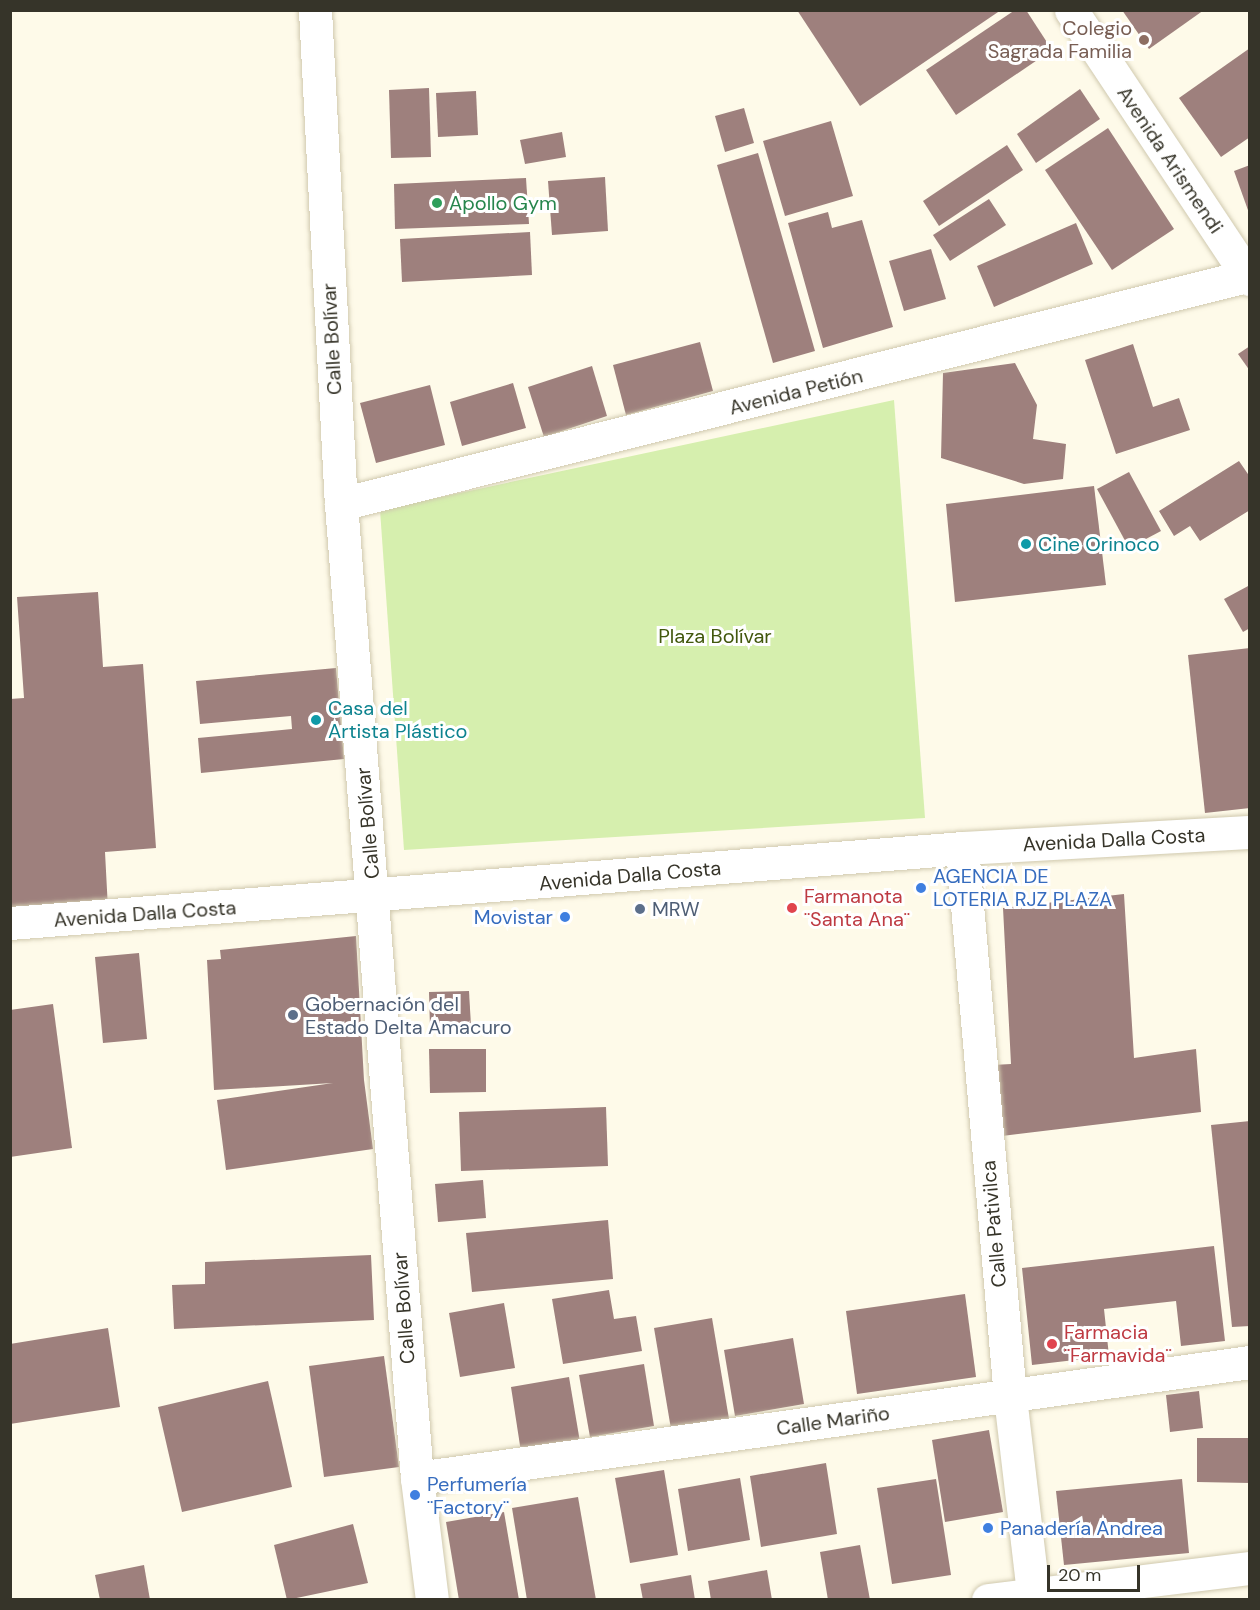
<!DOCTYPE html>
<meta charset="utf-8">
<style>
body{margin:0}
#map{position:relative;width:1260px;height:1610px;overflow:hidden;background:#fefae9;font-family:"DM Sans",sans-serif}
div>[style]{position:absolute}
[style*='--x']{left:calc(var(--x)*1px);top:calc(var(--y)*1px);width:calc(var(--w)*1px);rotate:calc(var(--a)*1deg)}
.green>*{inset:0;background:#d6efae}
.building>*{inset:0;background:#9e807d}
.roads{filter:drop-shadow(0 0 2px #d0c9ae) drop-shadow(0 0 2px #d0c9ae)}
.street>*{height:33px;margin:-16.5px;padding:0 16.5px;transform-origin:16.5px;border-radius:16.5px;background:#fff}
.secondary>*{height:33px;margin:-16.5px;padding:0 16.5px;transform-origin:16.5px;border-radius:16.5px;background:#fff}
.dots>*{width:16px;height:16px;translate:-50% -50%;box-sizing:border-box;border:3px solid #fff;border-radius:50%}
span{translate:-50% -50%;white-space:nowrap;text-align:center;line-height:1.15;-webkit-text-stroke:6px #fff;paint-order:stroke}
.education-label{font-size:20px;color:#785e54}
.right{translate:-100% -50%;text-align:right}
.street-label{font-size:20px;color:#363429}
.leisure-label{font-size:20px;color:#27864d}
.left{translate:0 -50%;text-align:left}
.culture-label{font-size:20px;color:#0d838f}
.park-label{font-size:20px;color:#42580d}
.shop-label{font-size:20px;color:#366cbe}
.health-label{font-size:20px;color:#be3a42}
.service-label{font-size:20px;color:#4e5e75}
.frame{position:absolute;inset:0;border:12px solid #363429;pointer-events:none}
.scale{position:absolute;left:1047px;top:1565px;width:93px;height:27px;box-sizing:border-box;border:3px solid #363429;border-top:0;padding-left:8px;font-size:18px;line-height:21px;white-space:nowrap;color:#363429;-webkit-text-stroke:4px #fff;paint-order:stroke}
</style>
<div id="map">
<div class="green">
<i style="clip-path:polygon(894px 400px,925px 818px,404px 850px,380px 510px)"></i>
</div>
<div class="building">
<i style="clip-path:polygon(797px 10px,1001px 10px,860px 106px)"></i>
<i style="clip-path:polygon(1015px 10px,1026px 10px,1052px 50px,956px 115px,926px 70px)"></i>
<i style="clip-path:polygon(1122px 10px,1204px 10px,1149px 49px)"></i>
<i style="clip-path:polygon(1250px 48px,1250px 137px,1221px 157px,1179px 98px)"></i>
<i style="clip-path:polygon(429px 88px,431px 157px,391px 158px,389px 90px)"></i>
<i style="clip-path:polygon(1080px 89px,1100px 119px,1036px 163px,1017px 134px)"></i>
<i style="clip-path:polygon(476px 91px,478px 135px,438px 137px,436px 93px)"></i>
<i style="clip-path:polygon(744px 108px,754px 143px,725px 152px,715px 116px)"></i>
<i style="clip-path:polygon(831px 121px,853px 196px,785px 216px,763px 141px)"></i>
<i style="clip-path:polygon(1108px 128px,1174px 229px,1112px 270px,1045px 170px)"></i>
<i style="clip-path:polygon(562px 132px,566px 157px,525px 164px,520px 140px)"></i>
<i style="clip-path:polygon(1007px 145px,1023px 170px,939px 226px,923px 201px)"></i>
<i style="clip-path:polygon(758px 153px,815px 351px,773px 363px,717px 165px)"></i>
<i style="clip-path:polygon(1250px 165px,1250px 213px,1249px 213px,1234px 171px)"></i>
<i style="clip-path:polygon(605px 177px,608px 231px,552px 235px,548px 181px)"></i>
<i style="clip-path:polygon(526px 178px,529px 224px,395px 229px,394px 184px)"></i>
<i style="clip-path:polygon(989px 199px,1006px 225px,950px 261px,933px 235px)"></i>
<i style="clip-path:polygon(828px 212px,832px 228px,862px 220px,893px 327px,823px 348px,788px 223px)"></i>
<i style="clip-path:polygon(1076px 223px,1093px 264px,994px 307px,977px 266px)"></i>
<i style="clip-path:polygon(530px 232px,532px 275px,402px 282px,400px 239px)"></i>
<i style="clip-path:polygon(931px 249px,946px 299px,904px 311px,889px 261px)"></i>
<i style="clip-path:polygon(700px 342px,713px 391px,626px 415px,613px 365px)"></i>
<i style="clip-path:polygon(1133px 344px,1153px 407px,1179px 398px,1190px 430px,1116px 454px,1085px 360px)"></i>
<i style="clip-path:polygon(1250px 346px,1250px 371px,1238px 354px)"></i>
<i style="clip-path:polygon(1015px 363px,1037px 405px,1033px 439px,1066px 444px,1063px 479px,1024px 484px,941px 458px,943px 373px)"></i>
<i style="clip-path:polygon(592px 366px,607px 416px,544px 437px,528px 387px)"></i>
<i style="clip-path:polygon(513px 383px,526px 428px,462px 446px,450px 402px)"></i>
<i style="clip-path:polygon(430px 385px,445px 445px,376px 463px,360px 403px)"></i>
<i style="clip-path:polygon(1239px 461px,1250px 477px,1250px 510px,1200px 541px,1190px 526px,1174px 536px,1159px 511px)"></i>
<i style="clip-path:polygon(1129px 472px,1161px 531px,1129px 548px,1097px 489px)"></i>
<i style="clip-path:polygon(1094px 486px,1106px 585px,955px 602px,946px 504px)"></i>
<i style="clip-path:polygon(1250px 585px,1250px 628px,1243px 632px,1224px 599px)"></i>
<i style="clip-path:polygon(98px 592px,103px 667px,143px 664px,156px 848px,105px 852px,108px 909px,10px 916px,10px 699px,24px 698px,17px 597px)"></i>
<i style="clip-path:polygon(1250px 648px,1250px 808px,1205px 813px,1188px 655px)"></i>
<i style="clip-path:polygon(336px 668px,344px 759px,201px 773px,198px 738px,292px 729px,291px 716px,200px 724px,196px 681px)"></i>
<i style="clip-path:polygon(1124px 894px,1134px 1058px,1196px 1049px,1201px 1112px,1002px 1136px,993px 1065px,1011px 1064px,1003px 908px)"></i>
<i style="clip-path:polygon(356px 936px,364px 1080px,373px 1149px,226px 1170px,217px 1100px,333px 1083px,214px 1090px,207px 960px,221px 959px,220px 950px)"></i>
<i style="clip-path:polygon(139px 953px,147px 1039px,103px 1043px,95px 957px)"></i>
<i style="clip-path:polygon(469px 991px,471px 1026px,430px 1027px,429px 992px)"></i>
<i style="clip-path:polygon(53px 1004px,72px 1148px,10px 1157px,10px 1010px)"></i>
<i style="clip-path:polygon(429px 1049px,486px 1049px,486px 1092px,430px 1093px)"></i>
<i style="clip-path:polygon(606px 1107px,608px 1166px,461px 1171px,459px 1112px)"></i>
<i style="clip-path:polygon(1250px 1121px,1250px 1326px,1232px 1327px,1211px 1125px)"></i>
<i style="clip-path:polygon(483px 1180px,486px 1218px,438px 1222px,435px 1184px)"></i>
<i style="clip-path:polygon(608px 1220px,613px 1279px,472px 1292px,466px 1233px)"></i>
<i style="clip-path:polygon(1214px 1246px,1225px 1341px,1181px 1346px,1176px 1301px,1104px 1309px,1109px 1356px,1032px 1365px,1022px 1268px)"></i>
<i style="clip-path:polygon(371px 1255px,374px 1320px,174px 1329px,172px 1285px,205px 1284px,205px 1262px)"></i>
<i style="clip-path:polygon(609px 1290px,614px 1319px,636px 1316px,642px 1351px,563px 1364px,552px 1299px)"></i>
<i style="clip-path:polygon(965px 1294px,976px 1377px,857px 1394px,846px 1311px)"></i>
<i style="clip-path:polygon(504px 1303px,515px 1368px,460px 1377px,449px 1313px)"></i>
<i style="clip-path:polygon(712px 1318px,729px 1419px,671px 1429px,654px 1328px)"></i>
<i style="clip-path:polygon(108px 1328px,120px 1407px,10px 1424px,10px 1344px)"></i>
<i style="clip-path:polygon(793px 1338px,804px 1404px,735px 1416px,724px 1350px)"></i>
<i style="clip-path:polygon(384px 1356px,399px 1467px,324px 1477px,309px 1366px)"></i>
<i style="clip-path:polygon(644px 1364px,654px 1426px,590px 1437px,579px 1375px)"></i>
<i style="clip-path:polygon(569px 1377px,580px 1442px,521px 1452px,511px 1387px)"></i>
<i style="clip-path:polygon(268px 1381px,292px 1487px,182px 1512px,158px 1407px)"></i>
<i style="clip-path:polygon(1199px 1391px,1203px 1428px,1170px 1432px,1166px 1395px)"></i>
<i style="clip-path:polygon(989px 1430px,1003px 1512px,945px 1522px,932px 1440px)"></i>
<i style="clip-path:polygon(1197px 1438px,1250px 1438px,1250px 1483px,1197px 1482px)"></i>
<i style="clip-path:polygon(826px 1463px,837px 1534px,761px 1547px,750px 1476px)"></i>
<i style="clip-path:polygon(664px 1470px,678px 1555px,630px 1563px,615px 1478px)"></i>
<i style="clip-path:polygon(740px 1478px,750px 1540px,688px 1551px,678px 1489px)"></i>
<i style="clip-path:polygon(936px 1479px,951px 1575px,892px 1584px,877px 1488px)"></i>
<i style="clip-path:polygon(1182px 1479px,1189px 1553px,1064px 1565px,1056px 1491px)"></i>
<i style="clip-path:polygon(578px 1497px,596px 1600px,527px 1600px,512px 1508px)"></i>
<i style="clip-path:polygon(504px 1512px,519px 1600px,459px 1600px,446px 1522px)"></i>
<i style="clip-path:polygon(353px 1524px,368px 1583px,287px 1600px,274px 1545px)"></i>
<i style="clip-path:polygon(860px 1545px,870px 1600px,828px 1600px,820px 1552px)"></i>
<i style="clip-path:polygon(144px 1565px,150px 1600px,100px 1600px,95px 1575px)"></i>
<i style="clip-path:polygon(767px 1570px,772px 1600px,711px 1600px,708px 1581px)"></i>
<i style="clip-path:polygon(691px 1575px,695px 1600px,643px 1600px,640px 1584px)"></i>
</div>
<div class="roads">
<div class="street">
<i style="--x:315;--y:10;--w:495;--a:87"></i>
<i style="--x:341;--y:504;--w:977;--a:85.54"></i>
<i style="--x:417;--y:1478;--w:123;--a:83"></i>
<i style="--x:1071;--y:10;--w:323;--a:56.4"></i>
<i style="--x:341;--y:504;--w:937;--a:-14.14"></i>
<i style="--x:962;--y:848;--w:551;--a:85"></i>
<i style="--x:1010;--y:1397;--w:204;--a:83.3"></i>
<i style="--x:417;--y:1478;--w:841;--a:-7.93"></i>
<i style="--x:988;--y:1600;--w:264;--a:-7"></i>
</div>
<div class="secondary">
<i style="--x:10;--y:923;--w:955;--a:-4.5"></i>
<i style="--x:962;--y:848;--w:288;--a:-3.2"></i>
</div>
</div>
<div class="dots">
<i style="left:1144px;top:40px;background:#8d6e63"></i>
<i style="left:437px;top:203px;background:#2e9e5b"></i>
<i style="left:1026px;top:544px;background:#0f9aa8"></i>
<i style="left:316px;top:720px;background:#0f9aa8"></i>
<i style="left:921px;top:888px;background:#3f7fe0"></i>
<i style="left:792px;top:908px;background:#e0444e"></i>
<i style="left:640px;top:909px;background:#5c6f8a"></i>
<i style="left:565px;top:917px;background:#3f7fe0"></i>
<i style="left:293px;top:1015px;background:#5c6f8a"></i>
<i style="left:1052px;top:1344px;background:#e0444e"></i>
<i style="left:415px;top:1495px;background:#3f7fe0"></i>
<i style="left:988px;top:1528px;background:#3f7fe0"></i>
</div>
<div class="education-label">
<span class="right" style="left:1132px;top:40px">Colegio<br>Sagrada Familia</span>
</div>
<div class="street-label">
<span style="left:1170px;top:160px;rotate:56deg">Avenida Arismendi</span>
<span style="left:332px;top:339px;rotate:-93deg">Calle Bolívar</span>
<span style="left:796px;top:392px;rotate:-14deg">Avenida Petión</span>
<span style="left:368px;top:823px;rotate:-95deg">Calle Bolívar</span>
<span style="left:1114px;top:840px;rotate:-3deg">Avenida Dalla Costa</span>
<span style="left:630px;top:876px;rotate:-5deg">Avenida Dalla Costa</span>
<span style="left:145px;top:914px;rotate:-4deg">Avenida Dalla Costa</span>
<span style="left:994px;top:1224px;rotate:-95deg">Calle Pativilca</span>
<span style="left:404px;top:1308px;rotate:-94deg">Calle Bolívar</span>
<span style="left:833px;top:1421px;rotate:-8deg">Calle Mariño</span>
</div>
<div class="leisure-label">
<span class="left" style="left:449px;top:203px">Apollo Gym</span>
</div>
<div class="culture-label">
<span class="left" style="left:1038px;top:544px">Cine Orinoco</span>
<span class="left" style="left:328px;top:720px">Casa del<br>Artista Plástico</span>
</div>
<div class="park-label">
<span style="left:715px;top:636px">Plaza Bolívar</span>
</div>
<div class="shop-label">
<span class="left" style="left:933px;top:888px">AGENCIA DE<br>LOTERIA RJZ PLAZA</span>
<span class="right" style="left:553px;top:917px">Movistar</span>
<span class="left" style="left:427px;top:1496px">Perfumería<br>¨Factory¨</span>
<span class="left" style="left:1000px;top:1528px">Panadería Andrea</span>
</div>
<div class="health-label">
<span class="left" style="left:804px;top:908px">Farmanota<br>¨Santa Ana¨</span>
<span class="left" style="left:1064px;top:1344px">Farmacia<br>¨Farmavida¨</span>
</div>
<div class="service-label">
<span class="left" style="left:652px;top:909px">MRW</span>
<span class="left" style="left:305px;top:1016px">Gobernación del<br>Estado Delta Amacuro</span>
</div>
<div class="frame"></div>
<div class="scale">20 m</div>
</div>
